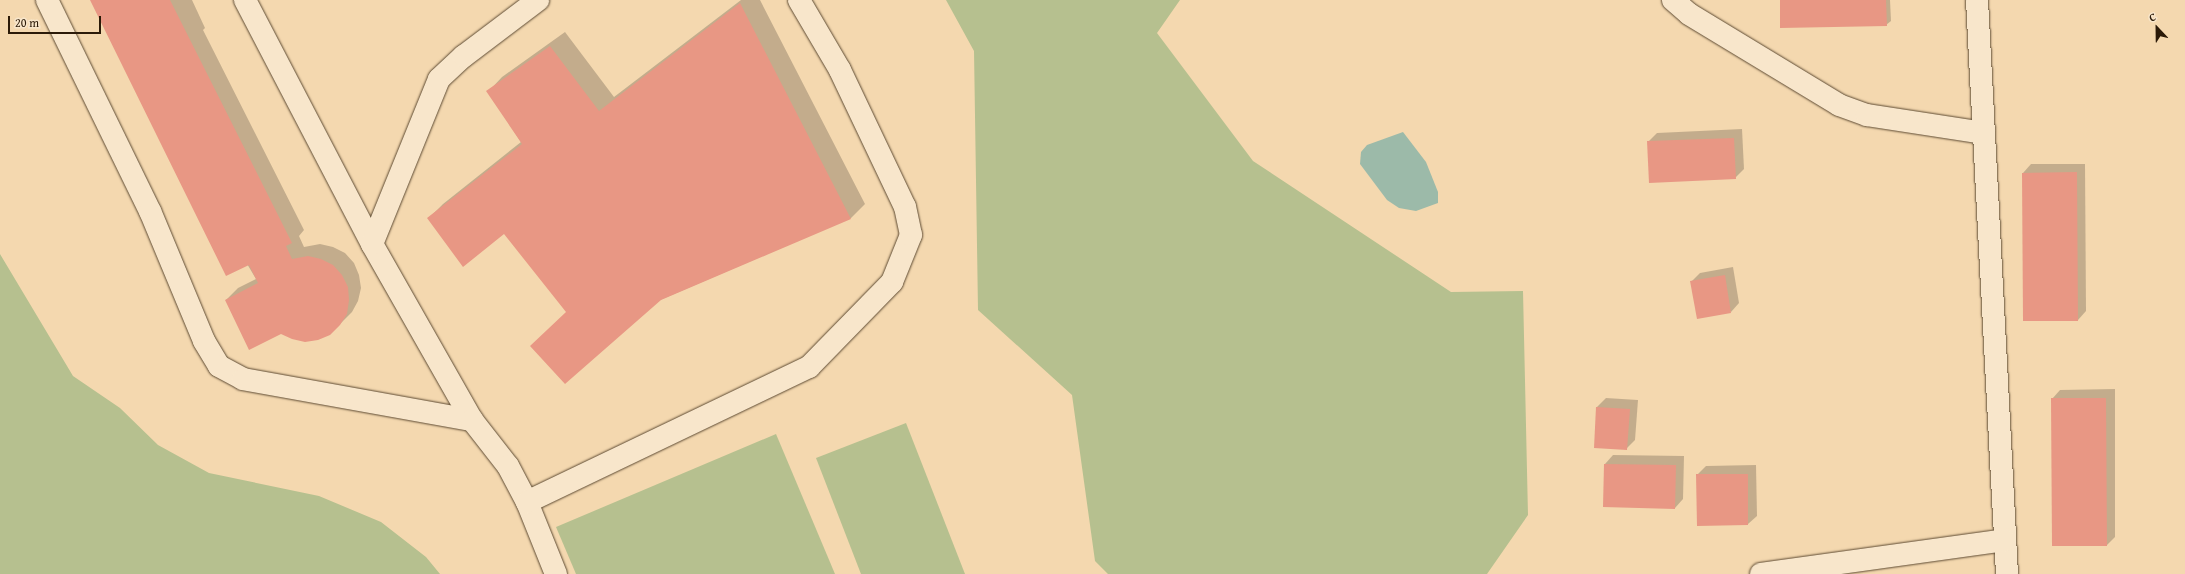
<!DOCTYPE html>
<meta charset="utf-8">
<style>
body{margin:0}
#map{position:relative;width:2185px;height:574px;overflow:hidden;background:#f4d8af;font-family:"Gentium Book Plus",serif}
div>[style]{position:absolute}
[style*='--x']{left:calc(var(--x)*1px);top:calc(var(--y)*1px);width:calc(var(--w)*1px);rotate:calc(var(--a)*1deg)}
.green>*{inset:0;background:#b6c08f}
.water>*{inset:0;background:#9cbaa9}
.shadow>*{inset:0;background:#0003}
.building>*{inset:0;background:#e89784}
.roads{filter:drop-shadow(0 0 1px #5d4a32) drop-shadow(0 0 1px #5d4a32)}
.minor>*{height:22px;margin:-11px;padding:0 11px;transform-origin:11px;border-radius:11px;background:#f8e6cb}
span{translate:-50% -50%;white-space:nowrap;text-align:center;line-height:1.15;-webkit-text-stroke:3px #f8e6cb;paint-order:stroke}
.north{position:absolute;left:2137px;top:8px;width:40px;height:40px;-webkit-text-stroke:3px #f8e6cb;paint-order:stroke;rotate:338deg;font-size:11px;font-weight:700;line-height:16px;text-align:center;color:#2b1a08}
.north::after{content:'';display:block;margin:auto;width:14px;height:18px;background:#2b1a08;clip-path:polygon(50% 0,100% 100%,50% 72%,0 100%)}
.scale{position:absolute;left:8px;top:16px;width:93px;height:18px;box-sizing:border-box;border:2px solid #2b1a08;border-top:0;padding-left:5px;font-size:12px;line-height:14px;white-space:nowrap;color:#2b1a08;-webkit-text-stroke:3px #f8e6cb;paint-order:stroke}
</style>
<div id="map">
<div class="green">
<i style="clip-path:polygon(946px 0,1180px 0,1157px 33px,1253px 161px,1451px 292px,1523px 291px,1528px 515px,1487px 574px,1108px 574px,1095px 561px,1072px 395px,978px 310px,974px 51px)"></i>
<i style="clip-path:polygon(0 254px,73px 376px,120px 408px,158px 445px,209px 473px,319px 496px,381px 522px,426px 557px,440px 574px,0 574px)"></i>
<i style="clip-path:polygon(906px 423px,965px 574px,861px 574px,816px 458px)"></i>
<i style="clip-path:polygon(776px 434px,835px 574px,576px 574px,556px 527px)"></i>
</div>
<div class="water">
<i style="clip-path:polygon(1403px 132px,1426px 162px,1438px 192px,1438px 203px,1416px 211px,1399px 208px,1387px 200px,1360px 164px,1361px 152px,1367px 145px)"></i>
</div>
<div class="shadow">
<i style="clip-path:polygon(91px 0,192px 0,205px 28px,203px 30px,304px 230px,299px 236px,304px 247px,320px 244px,333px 247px,345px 253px,354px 263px,359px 275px,361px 288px,358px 301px,352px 312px,330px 334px,226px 300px,238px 288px,256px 279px)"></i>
<i style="clip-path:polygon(741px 0,760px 0,865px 204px,851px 218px,660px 300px,567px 312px,504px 232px,429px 218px,443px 204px,521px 142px,488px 92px,502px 77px,565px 32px,614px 97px)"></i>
<i style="clip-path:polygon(1781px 0,1890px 0,1891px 21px,1886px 25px)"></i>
<i style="clip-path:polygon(1742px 129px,1744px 169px,1735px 178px,1648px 142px,1657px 133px)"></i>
<i style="clip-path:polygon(2031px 164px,2085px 164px,2086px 311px,2078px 320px,2024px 320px,2023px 173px)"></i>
<i style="clip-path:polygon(1733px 267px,1739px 303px,1731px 312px,1691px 282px,1700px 273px)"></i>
<i style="clip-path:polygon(2115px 389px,2115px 537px,2107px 545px,2052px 399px,2060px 390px)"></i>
<i style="clip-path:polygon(1606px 398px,1638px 400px,1635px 440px,1626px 449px,1595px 447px,1597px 407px)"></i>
<i style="clip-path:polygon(1613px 455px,1684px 456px,1683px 499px,1675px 508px,1604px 506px,1605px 464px)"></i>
<i style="clip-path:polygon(1756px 465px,1757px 516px,1748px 524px,1697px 475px,1706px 466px)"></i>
</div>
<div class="building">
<i style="clip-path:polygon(90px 0,170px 0,292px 243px,286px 246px,292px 259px,308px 256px,321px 259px,333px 265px,342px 275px,348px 287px,349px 300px,347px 314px,340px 325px,330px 335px,318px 340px,305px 342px,292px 339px,281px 334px,249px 350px,225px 300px,258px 283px,249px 265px,226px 276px)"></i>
<i style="clip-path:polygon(1780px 0,1886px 0,1887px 26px,1780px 28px)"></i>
<i style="clip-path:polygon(740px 3px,851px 219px,661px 300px,565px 384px,530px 346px,566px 312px,504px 234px,463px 267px,427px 218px,522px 144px,486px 91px,550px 46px,599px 111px)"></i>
<i style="clip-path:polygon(1734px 138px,1736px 179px,1649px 183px,1647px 141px)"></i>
<i style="clip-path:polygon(2077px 172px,2078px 321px,2023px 321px,2022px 173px)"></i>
<i style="clip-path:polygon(1725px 275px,1731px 313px,1697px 319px,1690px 281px)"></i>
<i style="clip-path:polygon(2051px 398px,2106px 398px,2107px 546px,2052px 546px)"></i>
<i style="clip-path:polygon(1596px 407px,1630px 409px,1627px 450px,1594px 448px)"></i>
<i style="clip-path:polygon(1604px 464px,1676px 465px,1675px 509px,1603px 507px)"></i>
<i style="clip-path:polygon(1696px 474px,1748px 474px,1748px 525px,1697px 526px)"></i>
</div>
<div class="roads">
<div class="minor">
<i style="--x:47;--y:0;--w:235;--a:64"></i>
<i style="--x:150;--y:211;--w:141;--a:67.4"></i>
<i style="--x:204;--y:341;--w:29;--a:59"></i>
<i style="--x:219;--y:366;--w:27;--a:28"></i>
<i style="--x:243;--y:379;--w:233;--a:10.2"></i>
<i style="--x:245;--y:0;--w:275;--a:62.5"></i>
<i style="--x:372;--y:244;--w:202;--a:60.4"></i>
<i style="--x:472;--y:420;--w:58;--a:52"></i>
<i style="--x:508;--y:466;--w:41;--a:62.2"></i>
<i style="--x:527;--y:502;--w:78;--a:68.1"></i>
<i style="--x:1673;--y:0;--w:21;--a:41"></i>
<i style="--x:1689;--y:14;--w:175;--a:31.2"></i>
<i style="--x:1839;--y:105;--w:30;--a:20"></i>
<i style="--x:1867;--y:115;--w:118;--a:8.7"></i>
<i style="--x:1977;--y:0;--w:575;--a:87.01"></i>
<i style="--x:372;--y:244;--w:178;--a:-67.9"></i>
<i style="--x:439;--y:79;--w:34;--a:-43"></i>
<i style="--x:464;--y:56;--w:93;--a:-37.1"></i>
<i style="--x:527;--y:502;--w:313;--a:-25.6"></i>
<i style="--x:809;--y:367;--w:119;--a:-45.7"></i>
<i style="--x:892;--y:282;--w:51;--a:-68"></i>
<i style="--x:911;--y:235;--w:29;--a:-102"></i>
<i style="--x:905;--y:207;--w:152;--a:-115.4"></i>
<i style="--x:840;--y:70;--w:81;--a:-120.4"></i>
<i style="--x:1761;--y:574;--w:246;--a:-7.9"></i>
</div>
</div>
<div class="north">С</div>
<div class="scale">20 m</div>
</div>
